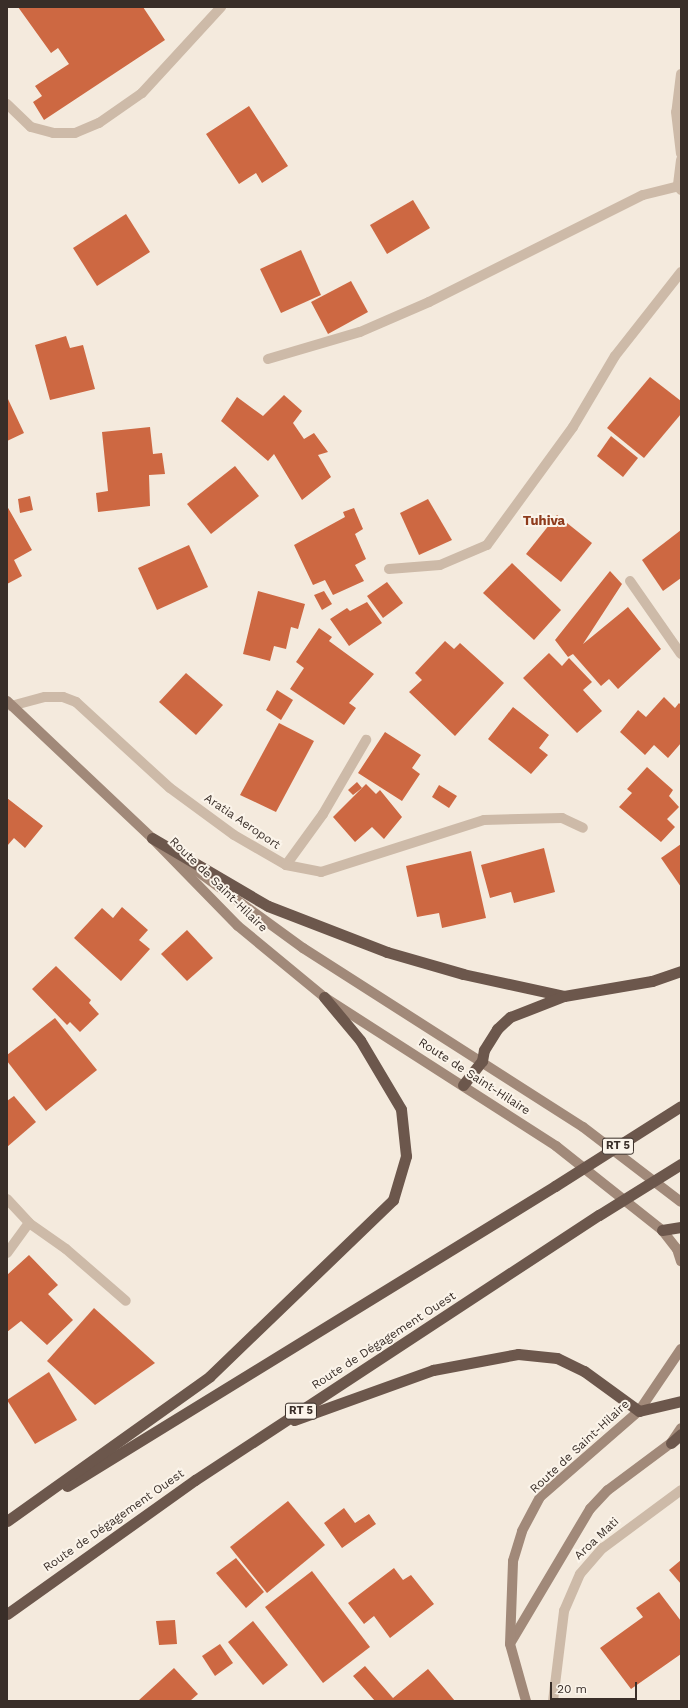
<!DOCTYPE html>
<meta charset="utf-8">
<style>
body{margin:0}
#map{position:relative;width:688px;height:1708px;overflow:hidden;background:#f4eadd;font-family:"Work Sans",sans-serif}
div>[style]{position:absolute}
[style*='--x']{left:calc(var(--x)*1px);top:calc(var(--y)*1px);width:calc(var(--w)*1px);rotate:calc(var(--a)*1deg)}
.building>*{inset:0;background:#cd6842}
.service>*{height:10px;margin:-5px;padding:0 5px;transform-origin:5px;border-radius:5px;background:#cdbaa8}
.minor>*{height:10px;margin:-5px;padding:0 5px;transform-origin:5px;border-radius:5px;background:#cdbaa8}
.secondary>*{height:10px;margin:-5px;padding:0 5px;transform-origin:5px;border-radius:5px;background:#a18979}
.trunk>*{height:11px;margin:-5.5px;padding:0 5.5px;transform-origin:5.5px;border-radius:5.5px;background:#6c574c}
.trunk-bridge>*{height:11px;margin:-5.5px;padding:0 5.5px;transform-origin:5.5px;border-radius:5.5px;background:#6c574c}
span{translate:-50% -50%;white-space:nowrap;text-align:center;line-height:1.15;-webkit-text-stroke:4px #fbf4ea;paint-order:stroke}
.shield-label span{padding:1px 3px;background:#fbf4ea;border:1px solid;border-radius:3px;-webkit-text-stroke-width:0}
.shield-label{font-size:11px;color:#392e28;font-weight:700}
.street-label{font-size:12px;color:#392e28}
.neighbourhood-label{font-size:13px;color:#8e3b1c;font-weight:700}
.frame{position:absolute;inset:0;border:8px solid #392e28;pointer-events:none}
.scale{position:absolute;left:550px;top:1682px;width:87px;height:18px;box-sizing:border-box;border:2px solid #392e28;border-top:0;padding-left:5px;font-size:12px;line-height:14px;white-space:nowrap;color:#392e28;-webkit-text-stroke:3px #fbf4ea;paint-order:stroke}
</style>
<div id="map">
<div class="building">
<i style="clip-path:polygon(18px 7px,143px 7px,165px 40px,44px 120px,33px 102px,42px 96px,35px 86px,69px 64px,58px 48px,51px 53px)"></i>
<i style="clip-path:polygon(249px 106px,288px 166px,262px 183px,256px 173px,239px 184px,206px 134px)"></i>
<i style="clip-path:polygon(413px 200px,430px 228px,387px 254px,370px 225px)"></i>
<i style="clip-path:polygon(126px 214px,150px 252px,97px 286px,73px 248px)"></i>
<i style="clip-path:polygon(301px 250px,321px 295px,281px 313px,260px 269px)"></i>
<i style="clip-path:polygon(351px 281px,368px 312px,328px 334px,311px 302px)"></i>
<i style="clip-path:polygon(66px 336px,70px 348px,83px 345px,95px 389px,50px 400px,35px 345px)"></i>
<i style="clip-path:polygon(650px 377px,681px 401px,681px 414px,644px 458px,607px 428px)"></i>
<i style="clip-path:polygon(284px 395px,302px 411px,293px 423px,304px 439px,314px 433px,328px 452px,318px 455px,331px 477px,302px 500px,274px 454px,268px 461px,221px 421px,237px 397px,263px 416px)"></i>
<i style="clip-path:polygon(7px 397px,24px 433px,7px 441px)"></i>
<i style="clip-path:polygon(150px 427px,153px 454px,162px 453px,165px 474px,149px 475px,150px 506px,98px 512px,96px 493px,108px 491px,102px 432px)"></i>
<i style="clip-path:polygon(611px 436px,638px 458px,623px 477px,597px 456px)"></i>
<i style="clip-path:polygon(235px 466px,259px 496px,211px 534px,187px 504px)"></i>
<i style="clip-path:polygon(30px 496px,33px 510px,20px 513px,18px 499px)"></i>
<i style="clip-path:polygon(428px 499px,452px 540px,419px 555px,400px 513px)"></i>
<i style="clip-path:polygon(7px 506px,32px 550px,14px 560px,22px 576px,7px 584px)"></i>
<i style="clip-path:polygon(354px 508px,363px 529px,355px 534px,366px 559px,355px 565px,364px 581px,333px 595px,325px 580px,313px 585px,294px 545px,345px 517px,343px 512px)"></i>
<i style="clip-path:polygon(557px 515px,592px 543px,561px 582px,526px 554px)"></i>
<i style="clip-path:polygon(681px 530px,681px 578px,663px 591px,642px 560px)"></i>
<i style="clip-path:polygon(189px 545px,208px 587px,157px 610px,138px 568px)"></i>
<i style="clip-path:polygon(512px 563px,561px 610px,534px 640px,483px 593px)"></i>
<i style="clip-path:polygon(610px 571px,622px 584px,583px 644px,628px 607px,661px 649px,618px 689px,609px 679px,601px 686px,573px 654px,568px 657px,555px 640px)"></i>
<i style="clip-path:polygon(387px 582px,403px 603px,383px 618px,367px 596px)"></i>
<i style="clip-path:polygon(258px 591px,305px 604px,298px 629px,291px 627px,286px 649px,274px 646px,270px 661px,243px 654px)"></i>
<i style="clip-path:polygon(324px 591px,332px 604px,322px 610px,314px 595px)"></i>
<i style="clip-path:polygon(367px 602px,382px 623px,349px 646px,330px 619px,347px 608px,350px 611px)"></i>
<i style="clip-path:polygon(319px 628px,332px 637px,329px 641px,374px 674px,349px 703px,356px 708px,344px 725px,290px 689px,304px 668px,296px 662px)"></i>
<i style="clip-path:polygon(445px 641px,454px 649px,460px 643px,504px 683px,455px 736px,409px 692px,422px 680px,415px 673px)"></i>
<i style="clip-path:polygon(549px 653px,562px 666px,569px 658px,592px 682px,583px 690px,602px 711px,577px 733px,523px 678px)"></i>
<i style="clip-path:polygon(186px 673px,223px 705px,196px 735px,159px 702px)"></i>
<i style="clip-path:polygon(277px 690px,293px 700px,281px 720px,266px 710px)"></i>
<i style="clip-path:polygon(664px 697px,675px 708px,679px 703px,681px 705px,681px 743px,668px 758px,654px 745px,645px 755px,620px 732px,638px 710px,646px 717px)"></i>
<i style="clip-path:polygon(513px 707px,549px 735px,539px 748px,548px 755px,531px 774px,488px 739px)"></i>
<i style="clip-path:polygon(279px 723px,314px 741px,276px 812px,240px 795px)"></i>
<i style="clip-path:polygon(385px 732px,421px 755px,412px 768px,420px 774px,402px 801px,358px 773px)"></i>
<i style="clip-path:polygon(647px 767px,673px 790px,669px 796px,679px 807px,667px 819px,675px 827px,661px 842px,619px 807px,632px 793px,627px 789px)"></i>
<i style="clip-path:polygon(357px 782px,362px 788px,353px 795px,348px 790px)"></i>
<i style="clip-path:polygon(366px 784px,376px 794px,380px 790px,402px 817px,384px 839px,372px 827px,355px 842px,333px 817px)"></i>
<i style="clip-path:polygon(439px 785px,457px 796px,449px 808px,432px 797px)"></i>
<i style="clip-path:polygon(7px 798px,43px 826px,25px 848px,14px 838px,7px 846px)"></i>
<i style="clip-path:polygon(681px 844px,681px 887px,661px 858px)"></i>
<i style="clip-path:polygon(544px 848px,555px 892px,514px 903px,511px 892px,490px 898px,481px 865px)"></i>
<i style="clip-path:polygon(471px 851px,486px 918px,442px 928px,439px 913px,417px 917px,406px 866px)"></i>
<i style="clip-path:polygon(122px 907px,148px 930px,139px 940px,150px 949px,121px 981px,74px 938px,102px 908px,113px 918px)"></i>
<i style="clip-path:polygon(187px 930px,213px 958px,187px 981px,161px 954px)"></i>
<i style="clip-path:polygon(56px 966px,91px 1000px,89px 1003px,99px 1014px,80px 1032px,70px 1022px,67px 1025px,32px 989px)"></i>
<i style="clip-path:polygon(55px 1018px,97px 1070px,46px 1111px,7px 1061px,7px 1055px)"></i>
<i style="clip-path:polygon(14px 1096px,36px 1122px,7px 1147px,7px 1101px)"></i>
<i style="clip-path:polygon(29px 1255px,58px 1285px,48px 1294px,73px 1320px,47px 1345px,21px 1321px,7px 1332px,7px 1275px)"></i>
<i style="clip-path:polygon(94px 1308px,155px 1363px,95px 1405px,47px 1361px)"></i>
<i style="clip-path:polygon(49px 1372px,77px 1420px,35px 1444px,7px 1400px)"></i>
<i style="clip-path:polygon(288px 1501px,325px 1545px,267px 1593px,230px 1547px)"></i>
<i style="clip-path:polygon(344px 1508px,355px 1523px,369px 1514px,376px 1524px,342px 1548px,324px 1523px)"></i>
<i style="clip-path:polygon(236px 1558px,264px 1592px,246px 1608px,216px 1573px)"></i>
<i style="clip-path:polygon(681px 1560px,681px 1584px,669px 1570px)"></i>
<i style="clip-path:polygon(394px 1568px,403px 1580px,411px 1575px,434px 1604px,390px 1638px,374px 1616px,364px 1624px,348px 1603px)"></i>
<i style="clip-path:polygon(312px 1571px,370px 1647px,323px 1683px,265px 1607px)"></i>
<i style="clip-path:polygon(659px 1592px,681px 1621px,681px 1654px,631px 1689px,600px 1648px,643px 1617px,636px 1608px)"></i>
<i style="clip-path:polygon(175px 1620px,177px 1644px,159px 1645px,156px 1621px)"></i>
<i style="clip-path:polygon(253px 1621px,288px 1665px,263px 1685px,228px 1642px)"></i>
<i style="clip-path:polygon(220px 1644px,233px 1663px,215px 1676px,202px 1656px)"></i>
<i style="clip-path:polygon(365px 1666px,393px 1698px,428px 1669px,455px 1701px,375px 1701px,353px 1676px)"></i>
<i style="clip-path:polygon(174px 1668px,198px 1694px,190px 1701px,138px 1701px)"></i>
</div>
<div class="service">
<i style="--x:286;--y:865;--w:63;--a:-54"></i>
<i style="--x:323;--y:814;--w:86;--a:-59.8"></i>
</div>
<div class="minor">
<i style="--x:681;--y:74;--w:38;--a:97"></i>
<i style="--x:676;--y:112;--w:42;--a:83.2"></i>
<i style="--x:7;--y:104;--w:33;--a:44"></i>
<i style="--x:31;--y:127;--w:23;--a:15"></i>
<i style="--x:53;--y:133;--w:22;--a:0"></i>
<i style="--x:75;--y:133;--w:26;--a:-23"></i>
<i style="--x:99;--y:123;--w:52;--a:-34.9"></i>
<i style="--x:142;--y:93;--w:117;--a:-47.4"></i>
<i style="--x:681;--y:160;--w:26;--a:97"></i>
<i style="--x:678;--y:186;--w:5;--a:53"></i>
<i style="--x:268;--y:359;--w:96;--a:-16.4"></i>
<i style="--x:360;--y:332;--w:75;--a:-23.5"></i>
<i style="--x:429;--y:302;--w:239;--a:-26.6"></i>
<i style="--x:643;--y:195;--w:36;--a:-14"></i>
<i style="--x:389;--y:569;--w:51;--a:-4.5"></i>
<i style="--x:440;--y:565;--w:51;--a:-23.1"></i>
<i style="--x:487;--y:545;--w:146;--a:-53.9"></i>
<i style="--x:573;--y:427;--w:82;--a:-59.4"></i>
<i style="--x:615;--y:356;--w:107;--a:-51.8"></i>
<i style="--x:630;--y:581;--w:89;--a:55.1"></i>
<i style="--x:11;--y:706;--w:35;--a:-15"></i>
<i style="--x:45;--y:697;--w:18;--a:0"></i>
<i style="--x:63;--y:697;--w:14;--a:21"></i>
<i style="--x:76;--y:702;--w:127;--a:42.5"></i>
<i style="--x:170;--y:788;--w:79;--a:36.3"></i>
<i style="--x:234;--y:835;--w:60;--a:30"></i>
<i style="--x:286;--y:865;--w:36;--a:11"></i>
<i style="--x:321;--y:872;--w:171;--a:-17.7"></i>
<i style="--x:484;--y:820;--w:78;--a:-1.5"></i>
<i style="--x:562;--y:818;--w:23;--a:25"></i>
<i style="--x:7;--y:1199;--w:33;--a:47"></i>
<i style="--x:29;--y:1223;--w:45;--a:35.1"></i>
<i style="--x:66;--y:1249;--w:79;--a:40.9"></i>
<i style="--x:7;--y:1253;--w:37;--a:-54"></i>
<i style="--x:553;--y:1701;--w:91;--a:-83"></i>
<i style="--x:564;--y:1611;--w:40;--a:-66.6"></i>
<i style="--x:580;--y:1574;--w:35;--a:-49"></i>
<i style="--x:603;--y:1548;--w:97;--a:-36.6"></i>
</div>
<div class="secondary">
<i style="--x:7;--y:701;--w:199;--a:43.4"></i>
<i style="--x:152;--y:838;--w:123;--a:45.7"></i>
<i style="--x:238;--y:926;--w:112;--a:39.5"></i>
<i style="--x:324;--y:997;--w:276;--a:32.7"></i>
<i style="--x:556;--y:1146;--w:135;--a:38.4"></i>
<i style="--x:662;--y:1230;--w:24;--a:52"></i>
<i style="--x:677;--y:1249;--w:13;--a:72"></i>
<i style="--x:186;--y:863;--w:145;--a:36"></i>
<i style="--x:303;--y:948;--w:332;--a:32.6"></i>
<i style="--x:583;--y:1127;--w:123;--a:37.4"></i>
<i style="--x:511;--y:1642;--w:155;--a:-59.3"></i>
<i style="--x:590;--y:1509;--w:26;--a:-47"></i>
<i style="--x:608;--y:1490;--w:79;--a:-36.7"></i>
<i style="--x:671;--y:1443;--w:18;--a:-56"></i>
<i style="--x:526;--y:1701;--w:59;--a:-105.7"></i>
<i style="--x:510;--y:1644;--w:83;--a:-87.9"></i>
<i style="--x:513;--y:1561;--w:31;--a:-73"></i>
<i style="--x:522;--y:1531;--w:38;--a:-62"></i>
<i style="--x:540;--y:1497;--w:131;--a:-41"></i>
<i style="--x:639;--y:1411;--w:75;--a:-55.9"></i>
</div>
<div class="trunk">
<i style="--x:152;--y:838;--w:134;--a:30.4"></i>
<i style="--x:268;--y:906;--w:128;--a:21.1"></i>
<i style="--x:387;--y:952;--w:79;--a:16.1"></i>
<i style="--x:463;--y:974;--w:103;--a:12.3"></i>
<i style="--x:564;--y:996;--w:89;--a:-9.7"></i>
<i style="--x:652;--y:981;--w:31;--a:-19"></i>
<i style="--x:463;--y:1085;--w:31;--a:-52"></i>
<i style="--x:482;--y:1061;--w:11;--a:-80"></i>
<i style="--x:484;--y:1050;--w:25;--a:-58"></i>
<i style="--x:497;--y:1029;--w:18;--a:-43"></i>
<i style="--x:510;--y:1017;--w:58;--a:-21.3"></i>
<i style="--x:662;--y:1230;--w:19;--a:-9"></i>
<i style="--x:294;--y:1420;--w:148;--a:-19.8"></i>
<i style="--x:433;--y:1370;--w:86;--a:-10.7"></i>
<i style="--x:518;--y:1354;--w:39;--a:6"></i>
<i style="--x:557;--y:1358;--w:30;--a:26"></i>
<i style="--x:584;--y:1371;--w:68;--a:36"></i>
<i style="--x:639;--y:1411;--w:43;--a:-13.4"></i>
<i style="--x:671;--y:1443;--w:13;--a:-42"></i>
<i style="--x:67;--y:1486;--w:573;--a:-31.58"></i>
<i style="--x:7;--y:1521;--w:249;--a:-35.5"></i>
<i style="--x:210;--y:1376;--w:254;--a:-43.9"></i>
<i style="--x:393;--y:1200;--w:46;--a:-73.5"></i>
<i style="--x:406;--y:1156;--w:47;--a:-96.1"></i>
<i style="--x:401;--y:1109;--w:80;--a:-120.7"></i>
<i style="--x:360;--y:1040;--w:56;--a:-129.9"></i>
<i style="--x:7;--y:1614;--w:231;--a:-35.5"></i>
<i style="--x:195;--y:1480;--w:483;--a:-33.3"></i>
</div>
<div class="trunk-bridge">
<i style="--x:555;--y:1186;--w:149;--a:-32.4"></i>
<i style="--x:599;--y:1215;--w:97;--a:-31.9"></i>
</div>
<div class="shield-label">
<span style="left:618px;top:1146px">RT 5</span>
<span style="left:301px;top:1411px">RT 5</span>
</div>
<div class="street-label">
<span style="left:242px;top:822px;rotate:34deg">Aratia Aeroport</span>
<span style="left:218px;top:885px;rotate:44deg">Route de Saint-Hilaire</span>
<span style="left:474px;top:1077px;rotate:33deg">Route de Saint-Hilaire</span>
<span style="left:384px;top:1341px;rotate:-33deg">Route de Dégagement Ouest</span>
<span style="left:580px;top:1447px;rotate:-43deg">Route de Saint-Hilaire</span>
<span style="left:114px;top:1521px;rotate:-35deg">Route de Dégagement Ouest</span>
<span style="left:597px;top:1539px;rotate:-43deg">Aroa Mati</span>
</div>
<div class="neighbourhood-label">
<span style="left:544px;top:521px">Tuhiva</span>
</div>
<div class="frame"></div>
<div class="scale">20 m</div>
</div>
